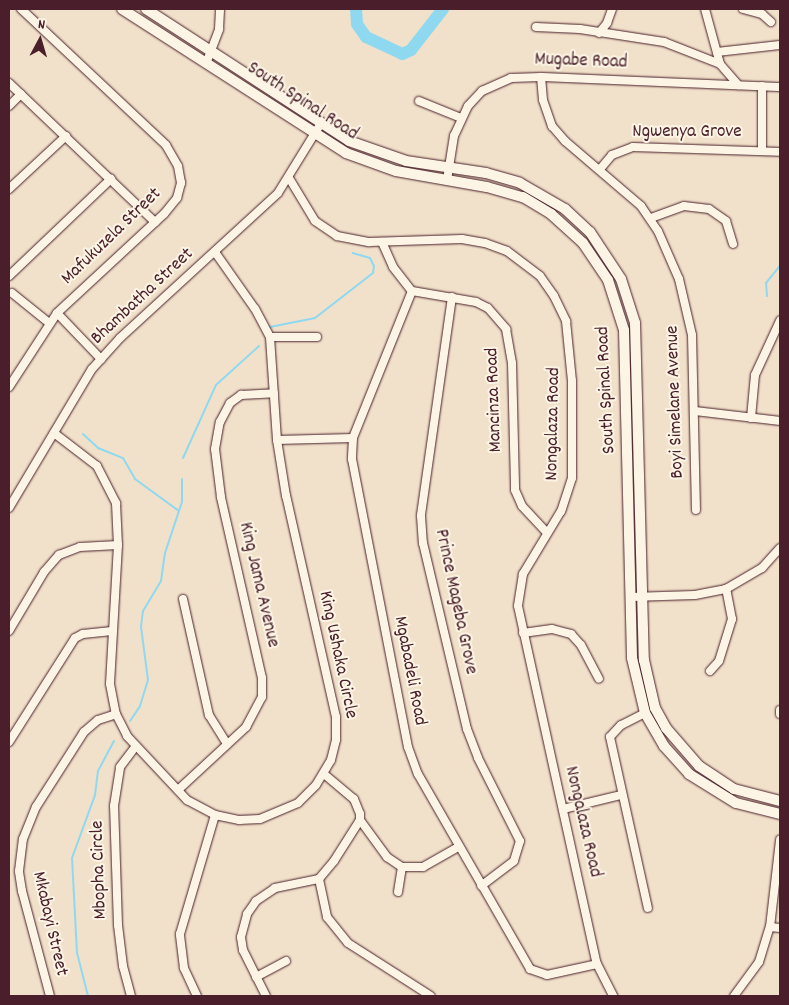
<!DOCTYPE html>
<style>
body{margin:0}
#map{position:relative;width:789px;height:1005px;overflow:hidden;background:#f2e1ca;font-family:Dekko,sans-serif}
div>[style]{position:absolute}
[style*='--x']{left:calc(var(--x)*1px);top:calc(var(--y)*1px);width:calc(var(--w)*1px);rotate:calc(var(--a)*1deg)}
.stream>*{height:2px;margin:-1px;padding:0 1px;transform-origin:1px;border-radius:1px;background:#8fd9f0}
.river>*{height:12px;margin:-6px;padding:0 6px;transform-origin:6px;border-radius:6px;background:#8fd9f0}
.roads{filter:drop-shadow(0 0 1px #4a1f2b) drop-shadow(0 0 1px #4a1f2b)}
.minor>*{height:8px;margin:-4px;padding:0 4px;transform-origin:4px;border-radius:4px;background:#fcf5e5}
.tertiary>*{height:10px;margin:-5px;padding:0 5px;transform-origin:5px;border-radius:5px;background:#fcf5e5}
span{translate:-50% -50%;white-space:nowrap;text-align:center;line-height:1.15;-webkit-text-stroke:4px #fcf5e5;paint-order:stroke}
.street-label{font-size:19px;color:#4a1f2b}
.frame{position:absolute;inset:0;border:10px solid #4a1f2b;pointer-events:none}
.north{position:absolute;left:15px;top:15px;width:50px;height:50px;-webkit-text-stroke:4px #fcf5e5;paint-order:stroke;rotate:6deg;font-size:14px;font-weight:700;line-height:20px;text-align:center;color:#4a1f2b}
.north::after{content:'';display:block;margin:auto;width:18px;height:22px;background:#4a1f2b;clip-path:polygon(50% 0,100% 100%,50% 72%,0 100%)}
</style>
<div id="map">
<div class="stream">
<i style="--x:767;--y:296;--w:13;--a:-94"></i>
<i style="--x:766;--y:283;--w:22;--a:-51"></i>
<i style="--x:270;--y:327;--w:46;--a:-11.3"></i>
<i style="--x:315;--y:318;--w:73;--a:-37.8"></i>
<i style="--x:373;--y:273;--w:7;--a:-82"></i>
<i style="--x:374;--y:266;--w:9;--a:-117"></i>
<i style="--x:370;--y:258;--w:18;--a:-164"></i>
<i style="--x:83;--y:434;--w:21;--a:43"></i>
<i style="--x:98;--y:448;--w:27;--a:22"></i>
<i style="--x:123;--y:458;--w:24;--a:60"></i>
<i style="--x:135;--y:479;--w:54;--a:36"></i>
<i style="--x:183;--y:458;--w:80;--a:-65.7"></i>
<i style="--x:216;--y:385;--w:58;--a:-42.2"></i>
<i style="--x:130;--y:721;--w:18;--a:-56"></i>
<i style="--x:140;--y:706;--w:27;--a:-73"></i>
<i style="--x:148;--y:680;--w:53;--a:-97.5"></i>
<i style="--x:141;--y:627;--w:16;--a:-83"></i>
<i style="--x:143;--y:611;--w:35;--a:-59"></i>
<i style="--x:161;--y:581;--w:28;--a:-82"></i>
<i style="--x:165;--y:553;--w:54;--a:-71.6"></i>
<i style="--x:182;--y:502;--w:23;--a:-90"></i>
<i style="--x:88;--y:996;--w:44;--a:-104.3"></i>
<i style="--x:77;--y:953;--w:95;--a:-93"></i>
<i style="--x:72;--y:858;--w:67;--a:-69.9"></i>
<i style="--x:95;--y:795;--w:24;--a:-83"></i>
<i style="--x:98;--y:771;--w:34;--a:-62"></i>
</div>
<div class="river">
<i style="--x:356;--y:9;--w:15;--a:86"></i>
<i style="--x:357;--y:24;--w:16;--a:55"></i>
<i style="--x:366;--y:37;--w:40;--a:25"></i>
<i style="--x:402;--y:54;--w:10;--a:-24"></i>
<i style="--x:411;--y:50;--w:52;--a:-52"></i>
</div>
<div class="roads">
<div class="minor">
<i style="--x:705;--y:9;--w:57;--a:74.7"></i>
<i style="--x:720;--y:64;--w:28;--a:49"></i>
<i style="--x:743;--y:9;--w:20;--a:15"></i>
<i style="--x:762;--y:14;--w:12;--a:42"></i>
<i style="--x:536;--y:27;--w:44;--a:2.6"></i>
<i style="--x:580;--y:29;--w:85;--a:8.8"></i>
<i style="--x:664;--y:42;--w:60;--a:21.4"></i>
<i style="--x:599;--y:33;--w:13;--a:-51"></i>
<i style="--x:607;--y:23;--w:15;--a:-70"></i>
<i style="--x:717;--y:52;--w:63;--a:-6.3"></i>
<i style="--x:207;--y:61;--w:34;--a:-69"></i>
<i style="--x:219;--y:29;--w:20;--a:-87"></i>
<i style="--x:541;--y:77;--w:23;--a:85"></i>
<i style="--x:543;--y:100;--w:28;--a:71"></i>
<i style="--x:552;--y:126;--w:20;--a:49"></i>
<i style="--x:565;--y:141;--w:100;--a:40.5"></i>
<i style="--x:641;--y:206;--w:30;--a:56"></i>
<i style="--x:658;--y:231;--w:52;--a:66.4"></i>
<i style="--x:679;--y:279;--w:57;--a:76.9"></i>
<i style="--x:692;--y:335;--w:175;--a:88.7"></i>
<i style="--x:9;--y:83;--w:202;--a:43.6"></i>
<i style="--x:762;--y:86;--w:63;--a:90"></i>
<i style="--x:419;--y:101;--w:45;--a:22"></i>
<i style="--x:9;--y:106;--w:17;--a:-45"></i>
<i style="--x:601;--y:168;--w:17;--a:-50"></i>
<i style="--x:612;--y:155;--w:22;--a:-21"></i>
<i style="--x:633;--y:147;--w:147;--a:1.9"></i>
<i style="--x:289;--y:178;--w:50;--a:58.8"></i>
<i style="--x:315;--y:221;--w:27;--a:34"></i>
<i style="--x:337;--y:236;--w:33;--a:11"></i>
<i style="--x:369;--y:242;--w:93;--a:-1.8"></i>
<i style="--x:462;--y:239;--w:23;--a:10"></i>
<i style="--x:485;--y:243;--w:23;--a:20"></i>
<i style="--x:507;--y:251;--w:41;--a:37.1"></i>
<i style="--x:540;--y:276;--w:24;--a:55"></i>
<i style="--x:554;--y:296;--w:28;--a:64"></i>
<i style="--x:566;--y:321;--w:60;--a:84.3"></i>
<i style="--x:572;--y:381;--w:97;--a:90"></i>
<i style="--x:572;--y:478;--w:35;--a:108"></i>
<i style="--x:561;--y:511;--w:74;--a:121.1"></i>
<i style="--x:523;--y:574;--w:32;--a:99"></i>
<i style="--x:518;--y:606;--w:367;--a:77.6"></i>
<i style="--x:597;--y:964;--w:36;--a:63"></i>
<i style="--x:447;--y:180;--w:45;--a:-81"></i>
<i style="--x:454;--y:136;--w:33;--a:-65"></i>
<i style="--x:468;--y:106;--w:21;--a:-47"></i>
<i style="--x:482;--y:91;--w:32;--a:-24"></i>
<i style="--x:511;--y:78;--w:30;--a:-2"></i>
<i style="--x:541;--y:77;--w:239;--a:2.4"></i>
<i style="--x:9;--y:189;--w:78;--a:-42.9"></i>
<i style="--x:651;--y:218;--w:35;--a:-20"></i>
<i style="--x:684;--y:206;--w:25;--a:7"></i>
<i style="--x:709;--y:209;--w:21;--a:35"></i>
<i style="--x:726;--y:221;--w:24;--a:73"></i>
<i style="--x:382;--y:242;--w:27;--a:66"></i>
<i style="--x:393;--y:267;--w:31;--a:52"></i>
<i style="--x:412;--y:291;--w:65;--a:9.8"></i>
<i style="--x:476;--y:302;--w:13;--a:27"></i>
<i style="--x:488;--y:308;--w:28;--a:49"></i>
<i style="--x:506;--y:329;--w:35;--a:80"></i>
<i style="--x:512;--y:363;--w:127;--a:88.6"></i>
<i style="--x:515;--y:490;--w:17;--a:66"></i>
<i style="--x:522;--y:506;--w:37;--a:47"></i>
<i style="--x:9;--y:276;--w:141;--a:-43.6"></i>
<i style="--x:412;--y:291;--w:158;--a:111.9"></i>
<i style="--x:353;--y:438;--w:21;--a:93"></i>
<i style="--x:352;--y:459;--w:293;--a:79"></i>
<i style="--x:408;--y:747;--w:29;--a:70"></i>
<i style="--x:418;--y:774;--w:225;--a:60.1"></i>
<i style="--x:530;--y:969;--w:18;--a:19"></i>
<i style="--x:547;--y:975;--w:51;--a:-12.4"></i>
<i style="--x:12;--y:293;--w:48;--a:39"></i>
<i style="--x:452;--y:297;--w:221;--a:98.1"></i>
<i style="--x:421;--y:516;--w:27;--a:86"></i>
<i style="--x:423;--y:543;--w:191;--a:76.7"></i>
<i style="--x:467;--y:729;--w:31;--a:69"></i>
<i style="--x:478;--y:758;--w:93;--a:63.2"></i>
<i style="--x:520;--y:841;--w:21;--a:107"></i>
<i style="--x:514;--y:861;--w:41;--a:142.9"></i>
<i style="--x:57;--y:313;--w:64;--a:46.3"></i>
<i style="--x:270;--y:337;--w:47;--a:0"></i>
<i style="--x:9;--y:387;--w:88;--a:-57"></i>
<i style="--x:57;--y:313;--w:146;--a:-42.8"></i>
<i style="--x:164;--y:214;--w:21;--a:-51"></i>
<i style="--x:177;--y:198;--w:16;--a:-75"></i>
<i style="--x:181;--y:183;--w:17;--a:-100"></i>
<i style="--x:178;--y:166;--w:24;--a:-120"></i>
<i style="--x:166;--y:145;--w:199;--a:-136.8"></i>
<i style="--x:695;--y:411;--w:86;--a:6.7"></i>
<i style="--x:751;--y:418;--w:43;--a:-84.7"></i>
<i style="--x:755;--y:375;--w:60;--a:-65.2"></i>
<i style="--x:54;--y:433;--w:54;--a:37.5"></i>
<i style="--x:97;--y:466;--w:42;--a:62.8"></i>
<i style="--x:116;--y:503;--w:42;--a:87.3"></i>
<i style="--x:118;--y:545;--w:139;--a:93.3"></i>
<i style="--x:110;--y:684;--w:31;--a:79"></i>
<i style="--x:116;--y:714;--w:25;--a:63"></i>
<i style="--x:127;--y:736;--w:88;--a:46.8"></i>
<i style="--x:187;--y:800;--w:32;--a:28"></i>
<i style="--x:215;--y:815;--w:25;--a:12"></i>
<i style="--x:239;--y:820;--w:21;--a:-3"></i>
<i style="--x:260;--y:819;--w:41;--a:-22.8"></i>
<i style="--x:298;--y:803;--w:25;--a:-45"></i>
<i style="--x:316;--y:785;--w:29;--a:-59"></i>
<i style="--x:331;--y:760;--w:21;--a:-76"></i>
<i style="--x:336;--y:740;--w:23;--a:-90"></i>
<i style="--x:336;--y:717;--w:227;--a:-102.7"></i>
<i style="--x:286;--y:496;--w:57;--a:-99.1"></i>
<i style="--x:277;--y:440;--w:103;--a:-93.9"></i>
<i style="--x:270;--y:337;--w:32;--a:-118"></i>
<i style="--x:255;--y:309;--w:70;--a:-125.1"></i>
<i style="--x:277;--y:440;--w:76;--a:-1.5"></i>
<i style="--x:9;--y:508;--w:162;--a:-59.2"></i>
<i style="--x:92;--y:369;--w:42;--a:-47.9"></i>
<i style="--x:120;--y:338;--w:214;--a:-42.5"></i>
<i style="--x:278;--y:193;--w:80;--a:-58.3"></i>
<i style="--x:631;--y:597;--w:64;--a:-1.8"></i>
<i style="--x:695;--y:595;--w:32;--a:-11"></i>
<i style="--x:726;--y:589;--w:42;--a:-30.3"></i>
<i style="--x:762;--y:568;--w:27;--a:-48"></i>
<i style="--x:183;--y:599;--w:119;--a:77.4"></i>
<i style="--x:209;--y:715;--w:34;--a:58"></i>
<i style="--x:9;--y:631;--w:69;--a:-59.3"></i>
<i style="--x:44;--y:572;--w:23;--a:-49"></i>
<i style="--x:59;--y:555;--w:22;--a:-21"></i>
<i style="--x:80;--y:547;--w:38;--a:-3"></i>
<i style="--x:523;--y:633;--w:29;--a:-8"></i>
<i style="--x:552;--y:629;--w:20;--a:15"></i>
<i style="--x:571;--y:634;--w:15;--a:48"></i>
<i style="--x:581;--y:645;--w:38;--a:62"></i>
<i style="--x:710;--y:671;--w:13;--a:-48"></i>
<i style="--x:719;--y:661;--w:44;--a:-72.8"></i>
<i style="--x:732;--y:619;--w:31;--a:-101"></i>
<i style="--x:780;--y:710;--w:4;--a:90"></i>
<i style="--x:645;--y:713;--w:27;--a:153"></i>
<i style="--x:621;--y:725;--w:16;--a:133"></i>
<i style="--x:610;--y:737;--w:175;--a:77.5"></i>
<i style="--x:9;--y:742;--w:123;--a:-57.6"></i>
<i style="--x:75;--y:638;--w:9;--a:-27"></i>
<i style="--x:83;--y:634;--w:29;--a:-6"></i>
<i style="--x:324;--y:774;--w:39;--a:40"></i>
<i style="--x:354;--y:799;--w:16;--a:68"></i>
<i style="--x:360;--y:814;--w:6;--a:90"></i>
<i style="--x:360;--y:820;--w:49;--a:122.4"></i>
<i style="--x:334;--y:861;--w:23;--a:130"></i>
<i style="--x:319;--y:879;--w:39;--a:78"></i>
<i style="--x:327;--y:917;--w:33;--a:51"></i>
<i style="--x:348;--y:943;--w:98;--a:32.6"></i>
<i style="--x:178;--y:790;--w:93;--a:-42.8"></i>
<i style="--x:246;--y:727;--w:34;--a:-62"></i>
<i style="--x:262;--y:697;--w:19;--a:-90"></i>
<i style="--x:262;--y:678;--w:186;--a:-102.8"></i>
<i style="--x:221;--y:497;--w:48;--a:-97.1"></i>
<i style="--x:215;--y:449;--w:27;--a:-80"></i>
<i style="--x:220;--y:422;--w:21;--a:-62"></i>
<i style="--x:230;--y:403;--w:14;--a:-36"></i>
<i style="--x:241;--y:395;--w:33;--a:-3"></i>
<i style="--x:563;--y:809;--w:60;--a:-13.6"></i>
<i style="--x:360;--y:820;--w:46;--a:53.9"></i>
<i style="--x:387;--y:857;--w:18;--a:34"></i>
<i style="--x:402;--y:867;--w:21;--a:0"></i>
<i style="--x:423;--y:867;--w:40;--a:-29.7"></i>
<i style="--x:398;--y:892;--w:25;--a:-81"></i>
<i style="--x:770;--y:927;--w:88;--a:-83.4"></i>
<i style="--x:256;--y:977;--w:34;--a:-28"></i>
<i style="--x:50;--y:996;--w:109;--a:-104.9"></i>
<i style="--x:22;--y:891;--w:20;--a:-99"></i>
<i style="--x:19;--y:871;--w:32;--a:-83"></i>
<i style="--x:23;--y:839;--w:35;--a:-68"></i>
<i style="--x:36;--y:807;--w:89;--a:-57.4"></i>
<i style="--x:84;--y:732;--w:18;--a:-41"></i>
<i style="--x:98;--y:720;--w:19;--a:-18"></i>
<i style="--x:131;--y:996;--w:31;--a:-105"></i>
<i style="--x:123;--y:966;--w:41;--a:-97"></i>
<i style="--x:118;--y:925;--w:119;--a:-91.9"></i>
<i style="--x:114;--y:806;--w:39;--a:-81"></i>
<i style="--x:120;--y:767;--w:25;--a:-53"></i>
<i style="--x:197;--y:996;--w:31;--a:-115"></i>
<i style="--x:184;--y:968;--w:34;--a:-97"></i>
<i style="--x:180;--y:934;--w:124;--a:-73.6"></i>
<i style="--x:266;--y:996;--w:51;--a:-116.6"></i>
<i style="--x:243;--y:950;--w:13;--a:-99"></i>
<i style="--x:241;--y:937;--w:24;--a:-75"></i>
<i style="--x:247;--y:914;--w:16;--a:-55"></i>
<i style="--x:256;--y:901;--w:23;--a:-34"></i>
<i style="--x:275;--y:888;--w:45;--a:-11.6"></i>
<i style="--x:734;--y:996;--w:42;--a:-53.7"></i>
<i style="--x:759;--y:962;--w:37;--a:-73"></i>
<i style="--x:770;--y:927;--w:10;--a:6"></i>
</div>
<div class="tertiary">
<i style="--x:122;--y:9;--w:266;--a:32.7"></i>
<i style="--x:346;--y:153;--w:53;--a:19.8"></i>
<i style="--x:396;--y:171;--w:92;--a:10"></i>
<i style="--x:487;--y:187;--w:37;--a:16"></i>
<i style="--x:523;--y:197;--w:33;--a:31"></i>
<i style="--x:551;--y:214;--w:43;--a:42.2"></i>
<i style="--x:583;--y:243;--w:45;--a:56"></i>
<i style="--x:608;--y:280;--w:52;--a:72.3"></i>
<i style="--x:624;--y:330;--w:328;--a:88.6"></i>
<i style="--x:632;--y:658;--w:57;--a:76.7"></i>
<i style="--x:645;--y:713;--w:38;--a:60"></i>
<i style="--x:664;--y:746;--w:38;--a:48"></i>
<i style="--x:689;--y:774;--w:55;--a:31.7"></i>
<i style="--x:736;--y:803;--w:45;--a:14"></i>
<i style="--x:146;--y:9;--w:242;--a:33"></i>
<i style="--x:349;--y:141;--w:60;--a:19.3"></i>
<i style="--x:406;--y:161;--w:81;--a:8.5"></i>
<i style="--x:486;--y:173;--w:35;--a:16"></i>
<i style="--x:520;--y:183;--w:52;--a:30"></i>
<i style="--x:565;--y:209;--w:34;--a:43"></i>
<i style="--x:590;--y:232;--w:56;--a:56.6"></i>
<i style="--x:621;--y:279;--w:46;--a:72.3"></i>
<i style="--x:635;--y:323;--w:337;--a:88.5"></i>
<i style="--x:644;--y:660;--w:49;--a:77.1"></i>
<i style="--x:655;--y:708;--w:23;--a:61"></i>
<i style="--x:666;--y:728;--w:50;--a:49"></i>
<i style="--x:699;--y:766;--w:42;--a:33.3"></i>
<i style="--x:734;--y:789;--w:48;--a:14.6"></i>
</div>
</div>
<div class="street-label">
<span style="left:581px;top:62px;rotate:2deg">Mugabe Road</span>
<span style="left:302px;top:102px;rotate:33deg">South Spinal Road</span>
<span style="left:687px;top:133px">Ngwenya Grove</span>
<span style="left:112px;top:237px;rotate:-44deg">Mafukuzela Street</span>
<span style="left:143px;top:297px;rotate:-43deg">Bhambatha Street</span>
<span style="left:607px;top:390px;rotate:-93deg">South Spinal Road</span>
<span style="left:495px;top:400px;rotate:-92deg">Mancinza Road</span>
<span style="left:676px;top:402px;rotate:-92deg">Boyi Simelane Avenue</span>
<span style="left:554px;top:424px;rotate:-89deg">Nongalaza Road</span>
<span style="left:258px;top:585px;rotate:77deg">King Jama Avenue</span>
<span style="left:455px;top:602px;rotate:78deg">Prince Mageba Grove</span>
<span style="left:337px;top:655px;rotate:78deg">King Ushaka Circle</span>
<span style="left:409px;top:671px;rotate:79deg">Mgabadeli Road</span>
<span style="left:582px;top:822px;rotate:77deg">Nongalaza Road</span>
<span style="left:100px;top:870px;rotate:-92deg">Mbopha Circle</span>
<span style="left:49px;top:924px;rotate:77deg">Mkabayi Street</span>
</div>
<div class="frame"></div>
<div class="north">N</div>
</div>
